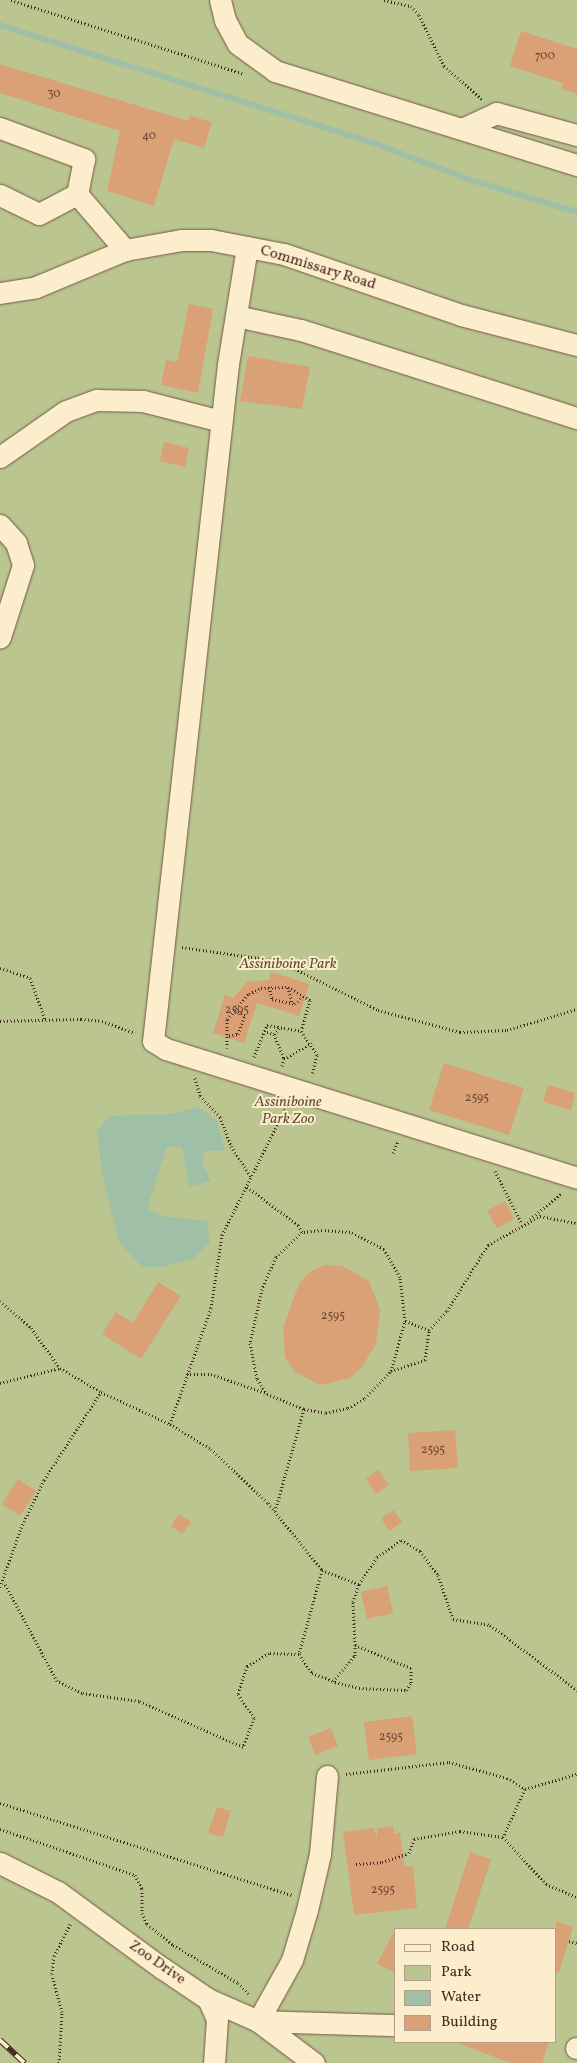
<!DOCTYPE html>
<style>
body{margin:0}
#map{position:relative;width:577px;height:2063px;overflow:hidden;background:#fbe3b2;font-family:Vollkorn,serif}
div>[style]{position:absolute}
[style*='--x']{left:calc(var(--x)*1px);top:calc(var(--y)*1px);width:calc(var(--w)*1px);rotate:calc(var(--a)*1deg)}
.green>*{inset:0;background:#bac590}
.water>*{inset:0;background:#a0bfa7}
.stream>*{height:5.5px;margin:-2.75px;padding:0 2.75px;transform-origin:2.75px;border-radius:2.75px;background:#a0bfa7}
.building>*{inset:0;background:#d9a175}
.path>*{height:3px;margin-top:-1.5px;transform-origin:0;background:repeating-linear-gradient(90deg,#462a1f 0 1px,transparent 0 3.5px)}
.roads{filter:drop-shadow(0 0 1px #735844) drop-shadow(0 0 1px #735844)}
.minor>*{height:21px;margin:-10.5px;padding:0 10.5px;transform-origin:10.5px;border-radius:10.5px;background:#fcedcd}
.rail>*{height:5.5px;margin-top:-2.75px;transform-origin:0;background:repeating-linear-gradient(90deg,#fcedcd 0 11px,#462a1f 0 22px);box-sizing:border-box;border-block:1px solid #462a1f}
span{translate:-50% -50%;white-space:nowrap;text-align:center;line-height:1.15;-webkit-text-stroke:4px #fcedcd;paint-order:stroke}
.number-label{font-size:12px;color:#6b4834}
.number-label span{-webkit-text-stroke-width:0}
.street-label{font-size:15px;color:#462a1f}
.park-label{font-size:15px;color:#63513b;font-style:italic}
.legend{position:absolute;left:394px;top:1928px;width:162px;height:115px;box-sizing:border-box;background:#fcedcd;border:1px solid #b39f87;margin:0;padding:6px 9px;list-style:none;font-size:15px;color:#462a1f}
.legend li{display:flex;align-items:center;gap:10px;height:25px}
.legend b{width:25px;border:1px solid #b39f87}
</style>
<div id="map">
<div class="green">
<i style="clip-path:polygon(evenodd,0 0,577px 0,577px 2063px,0 2063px,0 0,396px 1929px,556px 1929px,556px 2042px,396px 2042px,396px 1929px)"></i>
</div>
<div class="water">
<i style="clip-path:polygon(198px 1107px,217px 1121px,225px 1151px,205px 1151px,202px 1163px,211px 1181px,189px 1187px,182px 1147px,167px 1147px,147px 1209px,162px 1216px,207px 1221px,210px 1242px,193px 1259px,161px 1267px,142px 1267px,119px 1242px,102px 1173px,97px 1131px,109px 1116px,170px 1114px)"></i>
</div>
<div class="stream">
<i style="--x:0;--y:25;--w:392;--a:17.5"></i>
<i style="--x:374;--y:143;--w:104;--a:20.9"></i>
<i style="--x:471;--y:180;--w:111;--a:16.8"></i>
</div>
<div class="building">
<i style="clip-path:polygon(521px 31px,577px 49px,577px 94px,561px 89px,563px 83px,510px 66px)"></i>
<i style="clip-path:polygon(0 64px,188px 121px,190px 116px,212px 122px,204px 148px,174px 139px,154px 206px,107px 191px,120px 131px,0 93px)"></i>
<i style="clip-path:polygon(189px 304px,213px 309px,198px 393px,161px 385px,166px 360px,177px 362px)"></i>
<i style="clip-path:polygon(248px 356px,310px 367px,302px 409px,240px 401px)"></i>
<i style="clip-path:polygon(164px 442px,189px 448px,185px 467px,160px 461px)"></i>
<i style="clip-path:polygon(271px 972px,309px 984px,299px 1016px,257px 1003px,244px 1043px,213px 1033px,225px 995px,233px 998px,247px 982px,269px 980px)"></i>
<i style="clip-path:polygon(444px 1063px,524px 1088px,509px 1135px,429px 1110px)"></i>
<i style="clip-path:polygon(548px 1085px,575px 1093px,571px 1110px,543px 1102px)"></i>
<i style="clip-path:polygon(505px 1201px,514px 1219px,497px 1228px,487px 1211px)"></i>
<i style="clip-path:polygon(326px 1265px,342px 1266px,369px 1281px,380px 1310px,376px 1344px,361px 1368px,350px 1378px,320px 1385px,294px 1371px,285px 1357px,283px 1328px,299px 1284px,311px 1271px)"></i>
<i style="clip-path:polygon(158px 1282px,181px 1296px,141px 1359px,102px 1334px,116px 1312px,133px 1323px)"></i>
<i style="clip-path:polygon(455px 1430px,458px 1468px,410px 1471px,408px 1433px)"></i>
<i style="clip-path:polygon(378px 1470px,389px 1485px,376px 1494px,366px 1479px)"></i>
<i style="clip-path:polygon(18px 1479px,36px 1491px,20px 1516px,2px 1504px)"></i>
<i style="clip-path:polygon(393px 1510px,402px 1522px,389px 1531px,381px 1518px)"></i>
<i style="clip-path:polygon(179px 1514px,191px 1522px,182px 1534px,171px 1526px)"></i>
<i style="clip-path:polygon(387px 1586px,393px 1613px,367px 1619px,361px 1592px)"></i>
<i style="clip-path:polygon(412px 1716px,417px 1754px,369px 1760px,364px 1722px)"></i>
<i style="clip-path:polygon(331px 1728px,338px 1746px,315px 1755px,308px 1737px)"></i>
<i style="clip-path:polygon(217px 1807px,231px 1811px,223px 1837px,208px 1833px)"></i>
<i style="clip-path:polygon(393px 1826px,394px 1834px,400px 1833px,405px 1867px,413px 1866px,417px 1908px,354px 1915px,343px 1832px,373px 1828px,377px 1838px,377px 1828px)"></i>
<i style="clip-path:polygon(470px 1852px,491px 1859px,468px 1929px,445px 1929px)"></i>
<i style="clip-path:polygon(556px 1921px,573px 1927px,559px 1972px,556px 1972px)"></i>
<i style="clip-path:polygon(396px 1928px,396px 1973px,377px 1964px)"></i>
<i style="clip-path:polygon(455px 2042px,549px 2042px,542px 2063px,511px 2063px)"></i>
</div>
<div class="path">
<i style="--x:11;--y:0;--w:244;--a:17.6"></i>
<i style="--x:384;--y:0;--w:28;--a:13"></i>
<i style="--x:411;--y:6;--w:12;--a:48"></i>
<i style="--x:419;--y:15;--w:57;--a:63.9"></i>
<i style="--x:444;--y:66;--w:52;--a:41.1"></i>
<i style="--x:182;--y:947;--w:98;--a:8.2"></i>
<i style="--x:279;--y:961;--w:110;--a:26.3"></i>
<i style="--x:378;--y:1010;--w:85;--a:15"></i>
<i style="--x:460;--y:1032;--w:47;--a:-2.4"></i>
<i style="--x:507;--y:1030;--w:73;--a:-16.7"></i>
<i style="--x:0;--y:968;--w:32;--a:18"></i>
<i style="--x:30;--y:978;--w:44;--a:69.9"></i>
<i style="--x:269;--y:987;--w:12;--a:76"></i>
<i style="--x:272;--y:999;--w:24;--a:12"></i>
<i style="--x:295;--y:1004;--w:8;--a:-45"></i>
<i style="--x:288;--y:987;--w:16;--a:76"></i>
<i style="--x:0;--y:1021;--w:81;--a:-1.4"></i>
<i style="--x:81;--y:1019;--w:21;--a:5"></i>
<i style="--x:102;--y:1021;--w:35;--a:20"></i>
<i style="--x:267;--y:1032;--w:7;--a:16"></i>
<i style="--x:274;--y:1034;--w:8;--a:-50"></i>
<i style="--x:274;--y:1034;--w:27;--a:68"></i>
<i style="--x:229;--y:1036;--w:9;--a:-13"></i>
<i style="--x:238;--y:1034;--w:20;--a:-70"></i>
<i style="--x:245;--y:1015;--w:12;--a:-156"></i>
<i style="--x:227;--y:1048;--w:29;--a:-90"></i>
<i style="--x:227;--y:1019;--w:33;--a:-49"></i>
<i style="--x:249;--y:994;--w:13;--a:-27"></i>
<i style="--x:261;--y:988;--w:27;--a:-2"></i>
<i style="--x:288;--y:987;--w:26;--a:31"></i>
<i style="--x:310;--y:1000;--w:32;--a:106"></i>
<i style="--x:254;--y:1057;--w:35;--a:-68"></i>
<i style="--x:267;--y:1025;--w:35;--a:10"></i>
<i style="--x:301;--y:1031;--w:29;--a:56"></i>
<i style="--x:317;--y:1055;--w:21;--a:104"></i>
<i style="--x:282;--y:1066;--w:7;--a:-74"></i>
<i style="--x:284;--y:1059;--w:32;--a:-30"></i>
<i style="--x:195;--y:1078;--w:19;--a:74"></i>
<i style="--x:200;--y:1096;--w:29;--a:46"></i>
<i style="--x:220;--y:1117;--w:31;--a:69"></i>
<i style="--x:231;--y:1146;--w:37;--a:57"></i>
<i style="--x:393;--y:1153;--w:13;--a:-67"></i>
<i style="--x:495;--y:1171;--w:59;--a:63"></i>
<i style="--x:247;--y:1187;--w:64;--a:36.7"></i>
<i style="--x:298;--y:1225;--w:8;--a:60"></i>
<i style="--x:530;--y:1219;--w:41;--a:-39.1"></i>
<i style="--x:0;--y:1301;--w:41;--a:41.1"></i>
<i style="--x:31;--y:1328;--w:49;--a:54.1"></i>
<i style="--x:60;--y:1368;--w:48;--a:30.3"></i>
<i style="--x:429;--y:1330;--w:26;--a:-159"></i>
<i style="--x:405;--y:1321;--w:44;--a:-96.5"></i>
<i style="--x:400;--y:1277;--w:32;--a:-120"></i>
<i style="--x:384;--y:1249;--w:38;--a:-153"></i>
<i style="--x:350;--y:1232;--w:28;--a:-176"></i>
<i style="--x:322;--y:1230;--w:20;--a:174"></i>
<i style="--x:302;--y:1232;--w:36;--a:136"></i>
<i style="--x:276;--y:1257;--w:35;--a:114"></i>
<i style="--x:262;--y:1289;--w:55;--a:102.5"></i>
<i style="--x:250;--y:1343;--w:37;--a:79"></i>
<i style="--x:257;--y:1379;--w:18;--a:56"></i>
<i style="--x:267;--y:1394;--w:40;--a:22"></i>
<i style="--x:304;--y:1409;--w:22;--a:10"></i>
<i style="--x:326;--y:1413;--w:23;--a:-13"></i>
<i style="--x:348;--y:1408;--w:20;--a:-30"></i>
<i style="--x:365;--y:1398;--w:37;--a:-46"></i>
<i style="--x:391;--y:1371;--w:36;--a:-18"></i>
<i style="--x:425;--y:1360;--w:30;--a:-82"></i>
<i style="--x:429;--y:1330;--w:26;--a:-47"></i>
<i style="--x:447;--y:1311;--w:78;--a:-58.2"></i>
<i style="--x:488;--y:1245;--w:60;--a:-29.1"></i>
<i style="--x:540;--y:1216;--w:38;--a:11"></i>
<i style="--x:391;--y:1371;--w:52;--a:-74.4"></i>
<i style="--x:187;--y:1374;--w:24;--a:0"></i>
<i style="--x:211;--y:1374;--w:58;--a:19.1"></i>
<i style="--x:0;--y:1383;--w:62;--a:-14"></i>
<i style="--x:170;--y:1424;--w:123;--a:-70.5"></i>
<i style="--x:211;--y:1308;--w:74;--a:-81.4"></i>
<i style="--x:222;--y:1235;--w:145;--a:-63.4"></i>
<i style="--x:275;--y:1511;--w:106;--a:-74.1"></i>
<i style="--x:322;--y:1570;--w:40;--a:21"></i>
<i style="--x:359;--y:1584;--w:32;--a:-56"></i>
<i style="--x:377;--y:1557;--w:29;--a:-35"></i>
<i style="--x:401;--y:1540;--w:22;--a:30"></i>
<i style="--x:420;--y:1551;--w:30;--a:53"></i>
<i style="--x:438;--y:1575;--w:46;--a:71.2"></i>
<i style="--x:453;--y:1619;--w:37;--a:9"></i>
<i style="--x:490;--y:1625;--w:109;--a:36.8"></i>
<i style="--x:0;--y:1587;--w:63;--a:-70.4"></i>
<i style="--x:21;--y:1528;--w:53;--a:-64.4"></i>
<i style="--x:44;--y:1480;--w:105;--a:-57.1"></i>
<i style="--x:101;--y:1392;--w:76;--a:24.9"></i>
<i style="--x:170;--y:1424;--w:48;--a:31.4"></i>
<i style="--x:211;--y:1449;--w:79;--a:43.5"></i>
<i style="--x:268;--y:1503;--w:86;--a:51.1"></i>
<i style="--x:322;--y:1570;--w:87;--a:105.3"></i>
<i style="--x:299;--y:1654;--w:30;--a:-178"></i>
<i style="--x:269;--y:1653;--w:26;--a:149"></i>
<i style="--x:247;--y:1666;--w:29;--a:108"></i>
<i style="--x:238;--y:1694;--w:29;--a:56"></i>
<i style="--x:254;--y:1718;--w:31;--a:111"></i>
<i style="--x:243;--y:1747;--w:114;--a:-156.1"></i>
<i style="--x:139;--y:1701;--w:58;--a:-172"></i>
<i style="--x:82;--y:1693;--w:28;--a:-154"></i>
<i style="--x:57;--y:1681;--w:112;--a:-118.2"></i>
<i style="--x:299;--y:1654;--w:23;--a:56"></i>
<i style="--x:312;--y:1673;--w:25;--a:21"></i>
<i style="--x:335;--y:1682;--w:25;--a:14"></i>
<i style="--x:359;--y:1688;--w:47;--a:2.4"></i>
<i style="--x:406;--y:1690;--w:9;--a:-54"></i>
<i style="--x:411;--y:1683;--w:15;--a:-90"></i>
<i style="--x:411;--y:1668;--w:61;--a:-157.7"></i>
<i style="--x:355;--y:1645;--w:43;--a:-92.7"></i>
<i style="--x:353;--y:1602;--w:19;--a:-72"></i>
<i style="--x:333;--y:1681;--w:33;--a:-49"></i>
<i style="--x:355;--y:1656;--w:11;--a:-90"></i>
<i style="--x:346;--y:1774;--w:104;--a:-6.6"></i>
<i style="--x:449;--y:1762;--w:60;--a:15.4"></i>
<i style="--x:507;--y:1778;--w:21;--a:31"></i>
<i style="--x:525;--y:1789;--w:54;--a:-16.1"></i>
<i style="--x:525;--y:1789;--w:53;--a:114.6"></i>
<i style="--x:503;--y:1837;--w:64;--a:47.5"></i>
<i style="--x:546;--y:1884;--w:34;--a:23"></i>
<i style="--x:0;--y:1803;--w:306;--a:17.5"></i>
<i style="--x:0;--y:1829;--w:143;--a:18.8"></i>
<i style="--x:135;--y:1875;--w:16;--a:63"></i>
<i style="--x:142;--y:1889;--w:24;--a:90"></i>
<i style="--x:142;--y:1913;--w:12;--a:66"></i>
<i style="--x:147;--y:1924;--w:33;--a:39"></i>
<i style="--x:173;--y:1945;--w:75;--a:30.3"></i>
<i style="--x:238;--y:1983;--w:17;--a:45"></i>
<i style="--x:356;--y:1864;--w:26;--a:-4"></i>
<i style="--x:382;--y:1862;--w:28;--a:-18"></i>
<i style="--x:409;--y:1853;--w:15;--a:-70"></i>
<i style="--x:414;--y:1839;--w:47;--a:-9.9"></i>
<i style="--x:460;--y:1831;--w:43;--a:7.9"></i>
<i style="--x:569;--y:1941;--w:8;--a:14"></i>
<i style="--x:59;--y:2063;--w:51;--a:-86.6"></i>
<i style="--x:62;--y:2012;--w:39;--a:-105"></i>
<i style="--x:52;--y:1974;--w:18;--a:-84"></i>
<i style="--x:54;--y:1956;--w:37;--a:-63"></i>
</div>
<div class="roads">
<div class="minor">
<i style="--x:220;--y:0;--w:21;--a:76"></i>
<i style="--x:225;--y:20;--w:27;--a:62"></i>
<i style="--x:238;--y:44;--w:46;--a:36.1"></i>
<i style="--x:275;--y:71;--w:316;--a:17.3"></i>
<i style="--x:0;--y:128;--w:90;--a:20.3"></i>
<i style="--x:84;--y:159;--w:36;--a:101"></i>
<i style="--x:462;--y:129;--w:38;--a:-25"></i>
<i style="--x:496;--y:113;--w:84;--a:15.2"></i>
<i style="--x:0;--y:195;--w:43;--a:26"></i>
<i style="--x:39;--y:214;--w:43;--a:-27.8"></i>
<i style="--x:77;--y:194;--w:74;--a:49.4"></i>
<i style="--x:247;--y:247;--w:119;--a:99.2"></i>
<i style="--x:228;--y:364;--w:681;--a:96.32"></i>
<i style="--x:153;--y:1041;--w:15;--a:32"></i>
<i style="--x:166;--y:1049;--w:431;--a:17.4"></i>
<i style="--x:0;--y:293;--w:36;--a:-9"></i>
<i style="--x:36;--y:287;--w:96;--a:-22.6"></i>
<i style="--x:125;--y:250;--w:58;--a:-10"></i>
<i style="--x:182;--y:240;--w:29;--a:0"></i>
<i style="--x:211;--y:240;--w:74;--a:10.9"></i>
<i style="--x:284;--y:254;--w:187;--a:19"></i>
<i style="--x:461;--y:315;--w:120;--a:14.5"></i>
<i style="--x:236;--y:316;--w:66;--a:12.2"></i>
<i style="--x:301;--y:330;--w:290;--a:17.7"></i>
<i style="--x:0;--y:457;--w:80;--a:-34.9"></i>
<i style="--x:66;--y:411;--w:33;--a:-20"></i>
<i style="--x:97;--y:400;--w:46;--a:1.2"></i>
<i style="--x:143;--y:401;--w:81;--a:14.4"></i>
<i style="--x:0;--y:525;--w:24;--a:48"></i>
<i style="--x:16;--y:543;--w:23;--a:72"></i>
<i style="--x:23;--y:565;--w:76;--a:107.7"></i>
<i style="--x:327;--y:1776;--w:78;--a:95.1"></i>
<i style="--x:320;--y:1854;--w:57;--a:103.1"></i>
<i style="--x:307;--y:1910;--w:52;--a:106.7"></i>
<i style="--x:292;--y:1960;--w:70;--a:119.1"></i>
<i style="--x:258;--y:2021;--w:138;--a:1.7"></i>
<i style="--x:0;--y:1863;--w:65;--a:26.6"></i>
<i style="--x:58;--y:1892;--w:129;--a:36.2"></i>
<i style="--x:162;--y:1968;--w:55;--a:34"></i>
<i style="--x:208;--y:1999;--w:55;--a:23.7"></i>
<i style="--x:258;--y:2021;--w:70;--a:36.9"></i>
<i style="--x:208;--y:1999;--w:22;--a:66"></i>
<i style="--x:217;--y:2019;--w:44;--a:93.9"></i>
<i style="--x:576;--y:2048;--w:1;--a:0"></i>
</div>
</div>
<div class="rail">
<i style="--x:0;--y:2040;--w:34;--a:43"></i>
</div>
<div class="number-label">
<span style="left:545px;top:57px">700</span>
<span style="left:54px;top:95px">30</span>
<span style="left:149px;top:137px">40</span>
<span style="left:237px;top:1011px">2595</span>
<span style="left:477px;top:1099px">2595</span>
<span style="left:333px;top:1317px">2595</span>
<span style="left:433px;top:1451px">2595</span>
<span style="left:391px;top:1738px">2595</span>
<span style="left:383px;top:1891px">2595</span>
</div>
<div class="street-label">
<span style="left:318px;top:268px;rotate:17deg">Commissary Road</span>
<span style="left:157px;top:1963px;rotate:35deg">Zoo Drive</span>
</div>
<div class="park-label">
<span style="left:288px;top:965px">Assiniboine Park</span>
<span style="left:288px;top:1111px">Assiniboine<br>Park Zoo</span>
</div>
<ul class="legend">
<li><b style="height:6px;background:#fcedcd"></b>Road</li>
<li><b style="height:14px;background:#bac590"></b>Park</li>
<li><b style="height:14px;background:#a0bfa7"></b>Water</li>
<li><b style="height:14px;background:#d9a175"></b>Building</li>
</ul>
</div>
